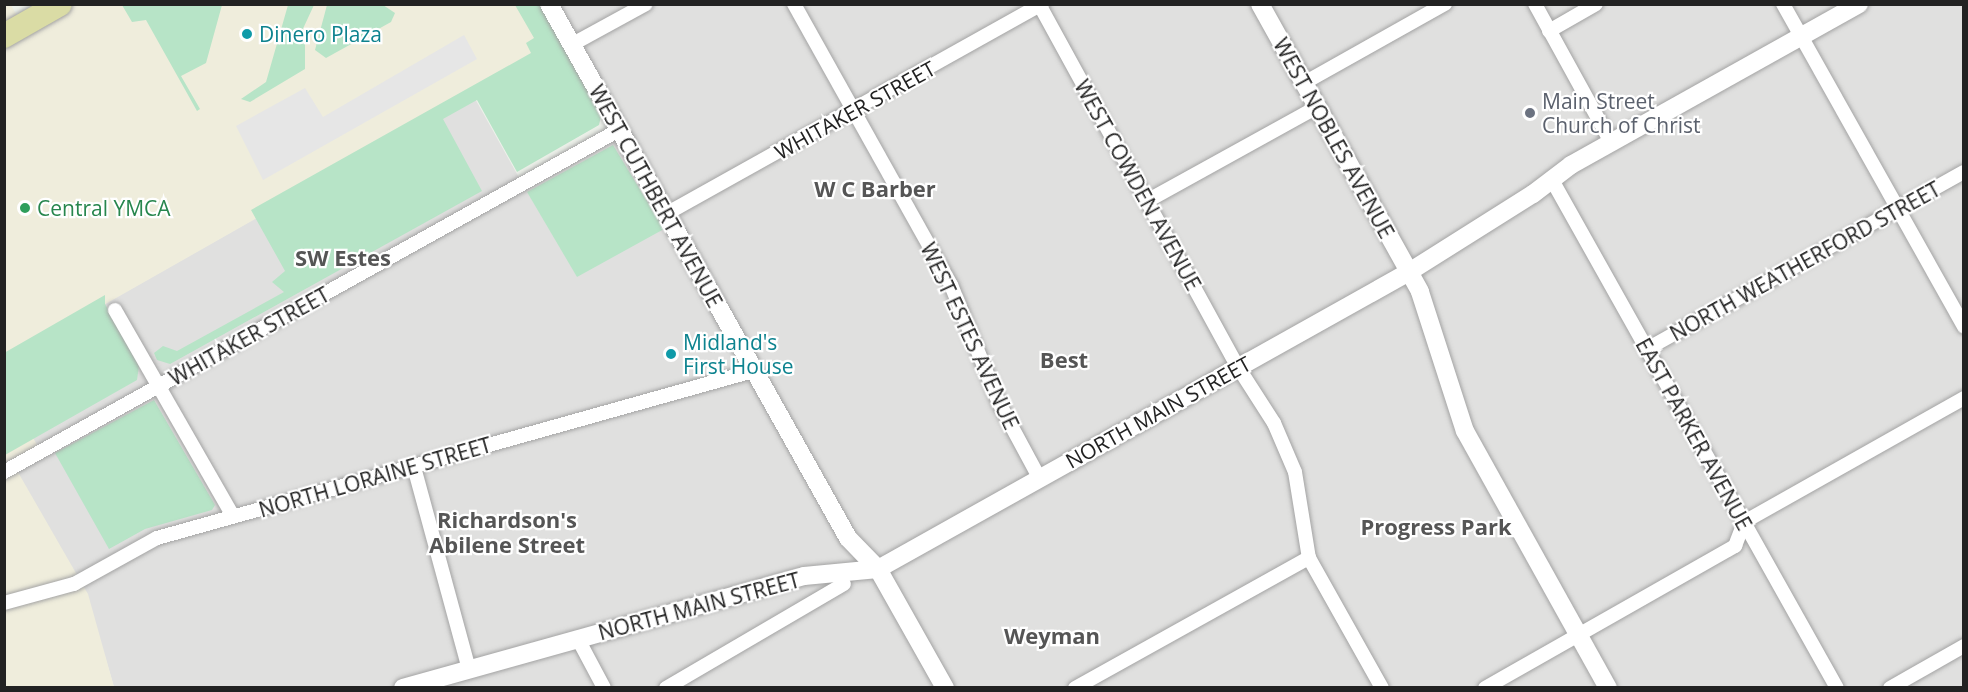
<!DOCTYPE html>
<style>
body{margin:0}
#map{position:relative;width:1968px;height:692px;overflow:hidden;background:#edf1ea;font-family:"Open Sans",sans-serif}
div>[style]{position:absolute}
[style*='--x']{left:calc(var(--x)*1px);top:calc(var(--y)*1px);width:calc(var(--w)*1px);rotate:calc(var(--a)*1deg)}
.residential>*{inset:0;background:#e0e0df}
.commercial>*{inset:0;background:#efeddc}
.grass>*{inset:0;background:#b7e4c7}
.parking>*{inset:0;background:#e6e6e6}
.roads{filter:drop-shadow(0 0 2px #a3a3a3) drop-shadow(0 0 2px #a3a3a3)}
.minor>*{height:14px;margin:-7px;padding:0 7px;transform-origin:7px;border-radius:7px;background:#fff}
.tertiary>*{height:18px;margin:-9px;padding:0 9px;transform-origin:9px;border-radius:9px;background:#fff}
.trunk>*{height:24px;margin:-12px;padding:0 12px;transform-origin:12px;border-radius:12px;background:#dadca5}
.dots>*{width:16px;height:16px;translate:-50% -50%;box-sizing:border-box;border:3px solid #fff;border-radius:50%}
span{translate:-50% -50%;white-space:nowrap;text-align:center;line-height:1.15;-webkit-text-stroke:4.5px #fff;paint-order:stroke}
.culture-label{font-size:21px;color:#0d838f}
.left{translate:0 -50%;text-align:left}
.worship-label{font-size:21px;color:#5b616d}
.street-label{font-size:21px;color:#222}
.leisure-label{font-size:21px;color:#27864d}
.neighbourhood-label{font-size:22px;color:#555;font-weight:700}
.frame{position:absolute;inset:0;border:6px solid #222;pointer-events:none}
</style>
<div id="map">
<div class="residential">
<i style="clip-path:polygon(549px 5px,1963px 5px,1963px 687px,114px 687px,105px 656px,15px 466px,4px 361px,473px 95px,522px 183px,619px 130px)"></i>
</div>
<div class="commercial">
<i style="clip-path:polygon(62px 4px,549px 5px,569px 41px,5px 361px,5px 5px,11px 5px,23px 26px)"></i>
<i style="clip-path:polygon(4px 386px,41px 452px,15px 467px,88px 594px,114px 687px,5px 687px)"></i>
</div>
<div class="grass">
<i style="clip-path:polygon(122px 5px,222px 5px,206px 63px,181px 76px,200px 109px,197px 111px,146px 20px,132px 22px)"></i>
<i style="clip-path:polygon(288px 5px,314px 5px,301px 33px,305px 40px,305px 69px,250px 102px,241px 99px,266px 82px)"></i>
<i style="clip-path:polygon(327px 5px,383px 5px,395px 13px,391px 22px,326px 58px,315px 50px)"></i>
<i style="clip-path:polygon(515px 5px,540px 5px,601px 116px,599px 125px,517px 172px,477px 100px,443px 119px,482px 191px,170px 364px,157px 360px,154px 353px,163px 346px,177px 351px,284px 292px,272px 282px,285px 271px,251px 210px,531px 53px,526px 43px,534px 38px)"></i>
<i style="clip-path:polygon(613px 145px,664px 229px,577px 277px,527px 192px)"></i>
<i style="clip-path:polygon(105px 295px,105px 304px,139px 366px,137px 380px,5px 455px,4px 353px)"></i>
<i style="clip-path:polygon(154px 400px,215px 505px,212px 510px,145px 529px,109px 549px,55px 453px)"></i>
</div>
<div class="parking">
<i style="clip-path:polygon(464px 35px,477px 59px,263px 180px,236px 126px,305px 88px,323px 117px)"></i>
</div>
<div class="roads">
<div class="minor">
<i style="--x:794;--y:4;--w:322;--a:60.8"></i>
<i style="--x:951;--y:285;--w:127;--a:67.9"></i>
<i style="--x:999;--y:403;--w:86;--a:61.7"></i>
<i style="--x:1039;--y:4;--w:414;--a:61.3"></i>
<i style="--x:1238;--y:367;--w:67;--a:57.3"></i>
<i style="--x:1274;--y:423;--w:53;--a:66.8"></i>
<i style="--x:1295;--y:472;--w:87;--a:80.8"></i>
<i style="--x:1309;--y:558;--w:149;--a:60.7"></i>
<i style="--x:1535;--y:4;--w:158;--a:61.2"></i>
<i style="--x:1783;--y:4;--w:370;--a:60.7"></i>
<i style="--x:1549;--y:31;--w:54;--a:-29.9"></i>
<i style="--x:571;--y:45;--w:85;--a:-28.7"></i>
<i style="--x:1304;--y:83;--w:162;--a:-29.3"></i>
<i style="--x:1552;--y:180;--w:582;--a:60.71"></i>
<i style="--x:1147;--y:201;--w:194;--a:-28.9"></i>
<i style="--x:666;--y:214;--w:431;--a:-29.2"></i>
<i style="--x:115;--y:310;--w:237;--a:60.2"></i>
<i style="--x:1647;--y:349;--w:363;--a:-29.2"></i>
<i style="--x:414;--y:467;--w:209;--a:74.8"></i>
<i style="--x:4;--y:472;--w:704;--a:-29.08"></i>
<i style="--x:4;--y:603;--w:73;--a:-15.2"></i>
<i style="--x:74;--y:584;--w:95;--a:-29"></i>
<i style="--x:157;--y:538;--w:619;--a:-15.65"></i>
<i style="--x:578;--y:639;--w:55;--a:62"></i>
<i style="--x:666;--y:688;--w:206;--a:-30.3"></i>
<i style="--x:1075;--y:688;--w:268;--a:-29.1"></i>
<i style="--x:1485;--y:688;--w:288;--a:-29.6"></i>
<i style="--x:1735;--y:546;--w:26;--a:-69"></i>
<i style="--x:1744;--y:522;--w:253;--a:-29.4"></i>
<i style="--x:1890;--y:688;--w:85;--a:-29.6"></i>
</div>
<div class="tertiary">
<i style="--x:549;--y:4;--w:612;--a:60.75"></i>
<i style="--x:848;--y:538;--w:43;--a:45.9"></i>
<i style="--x:878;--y:569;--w:137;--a:60.6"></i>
<i style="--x:1260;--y:4;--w:329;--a:60.9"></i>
<i style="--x:1420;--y:292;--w:146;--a:72.1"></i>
<i style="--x:1465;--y:431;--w:294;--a:60.9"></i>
<i style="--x:403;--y:688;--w:416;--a:-15.6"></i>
<i style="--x:804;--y:576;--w:74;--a:-5.4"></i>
<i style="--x:878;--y:569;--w:608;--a:-29.22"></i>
<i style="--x:1409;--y:272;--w:146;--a:-32.2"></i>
<i style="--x:1533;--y:194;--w:48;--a:-37.3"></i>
<i style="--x:1571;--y:165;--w:330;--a:-29.2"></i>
</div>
<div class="trunk">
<i style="--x:4;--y:36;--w:64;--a:-29.7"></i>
</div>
</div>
<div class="dots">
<i style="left:247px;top:34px;background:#0f9aa8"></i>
<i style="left:1530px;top:113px;background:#6b7280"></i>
<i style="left:25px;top:208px;background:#2e9e5b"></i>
<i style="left:671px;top:354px;background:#0f9aa8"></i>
</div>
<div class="culture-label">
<span class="left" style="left:259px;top:34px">Dinero Plaza</span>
<span class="left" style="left:683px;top:354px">Midland's<br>First House</span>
</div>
<div class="worship-label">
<span class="left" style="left:1542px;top:113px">Main Street<br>Church of Christ</span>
</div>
<div class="street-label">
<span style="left:855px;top:110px;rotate:-29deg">WHITAKER STREET</span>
<span style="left:1334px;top:138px;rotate:61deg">WEST NOBLES AVENUE</span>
<span style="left:1138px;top:185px;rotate:61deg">WEST COWDEN AVENUE</span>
<span style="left:656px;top:196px;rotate:61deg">WEST CUTHBERT AVENUE</span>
<span style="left:1805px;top:261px;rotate:-29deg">NORTH WEATHERFORD STREET</span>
<span style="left:249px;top:336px;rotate:-29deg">WHITAKER STREET</span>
<span style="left:970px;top:336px;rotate:65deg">WEST ESTES AVENUE</span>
<span style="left:1158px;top:412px;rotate:-29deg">NORTH MAIN STREET</span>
<span style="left:1694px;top:434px;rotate:61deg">EAST PARKER AVENUE</span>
<span style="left:375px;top:477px;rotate:-16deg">NORTH LORAINE STREET</span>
<span style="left:699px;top:606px;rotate:-15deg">NORTH MAIN STREET</span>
</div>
<div class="leisure-label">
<span class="left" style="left:37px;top:208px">Central YMCA</span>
</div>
<div class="neighbourhood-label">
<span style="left:875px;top:189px">W C Barber</span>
<span style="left:343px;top:258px">SW Estes</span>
<span style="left:1064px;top:360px">Best</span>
<span style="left:507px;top:532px">Richardson's<br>Abilene Street</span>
<span style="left:1436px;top:527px">Progress Park</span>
<span style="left:1052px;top:636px">Weyman</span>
</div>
<div class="frame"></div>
</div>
